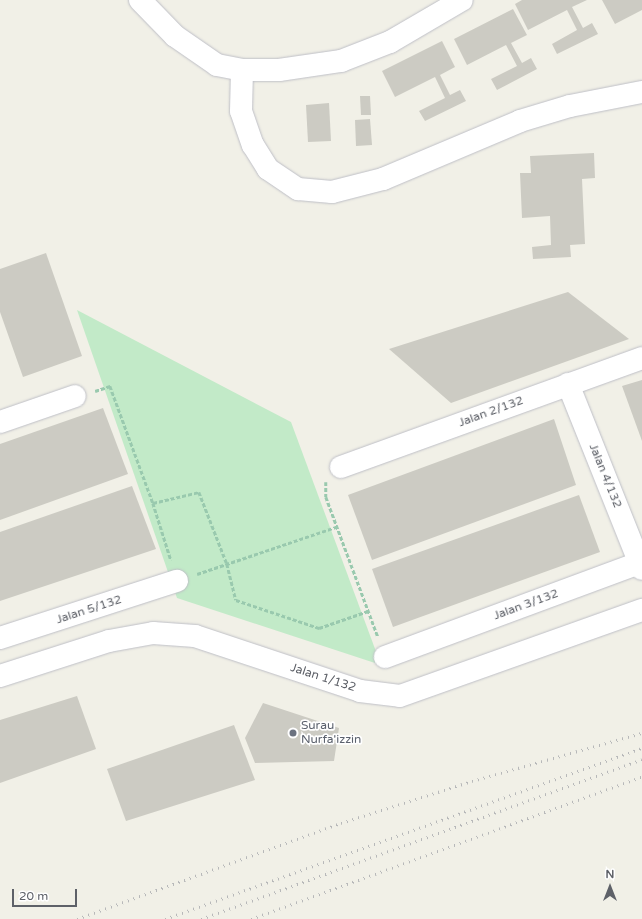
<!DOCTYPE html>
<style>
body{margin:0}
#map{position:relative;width:642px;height:919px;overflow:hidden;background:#f1f0e7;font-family:"Varela Round",sans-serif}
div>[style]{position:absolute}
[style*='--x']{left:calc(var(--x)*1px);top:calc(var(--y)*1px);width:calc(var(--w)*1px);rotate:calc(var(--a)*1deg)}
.green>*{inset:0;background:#c2eac8}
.building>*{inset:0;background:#cccbc3}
.path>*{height:2.5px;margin-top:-1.25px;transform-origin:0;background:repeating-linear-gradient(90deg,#99c9ae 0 4px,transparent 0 6px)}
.roads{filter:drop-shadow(0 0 1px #bebfc6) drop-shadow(0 0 1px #bebfc6)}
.minor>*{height:22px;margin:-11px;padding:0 11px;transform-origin:11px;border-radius:11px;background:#fff}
.tertiary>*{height:22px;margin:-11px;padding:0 11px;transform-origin:11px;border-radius:11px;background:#fff}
.rail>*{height:3px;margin-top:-1.5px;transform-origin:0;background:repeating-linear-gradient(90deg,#b7b8b9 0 1px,transparent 0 6px)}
.dots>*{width:11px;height:11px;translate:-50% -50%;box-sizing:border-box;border:2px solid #fff;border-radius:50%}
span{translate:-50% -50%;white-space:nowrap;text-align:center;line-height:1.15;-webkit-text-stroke:3.5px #fff;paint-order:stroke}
.street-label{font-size:12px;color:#5e6168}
.worship-label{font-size:12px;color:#5b616d}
.left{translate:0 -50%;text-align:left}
.north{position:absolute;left:590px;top:867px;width:40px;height:40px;-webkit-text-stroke:3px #fff;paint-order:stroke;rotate:0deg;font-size:11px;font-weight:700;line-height:16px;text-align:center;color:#5e6168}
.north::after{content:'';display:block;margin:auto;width:14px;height:18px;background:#5e6168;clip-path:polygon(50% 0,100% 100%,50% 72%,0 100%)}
.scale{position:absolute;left:12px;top:889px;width:65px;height:18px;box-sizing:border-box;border:2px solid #5e6168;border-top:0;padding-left:5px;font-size:12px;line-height:14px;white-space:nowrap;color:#5e6168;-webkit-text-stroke:3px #fff;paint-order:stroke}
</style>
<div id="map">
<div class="green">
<i style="clip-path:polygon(77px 310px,291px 422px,381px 665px,177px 598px)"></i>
</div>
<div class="building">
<i style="clip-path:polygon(522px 0,587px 0,572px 7px,583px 28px,592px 23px,598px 34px,557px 54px,552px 44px,577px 30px,567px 10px,528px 30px,515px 4px)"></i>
<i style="clip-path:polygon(602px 0,642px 0,642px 10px,615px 24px)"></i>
<i style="clip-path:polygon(513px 9px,527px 35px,511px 43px,522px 63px,531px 58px,537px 69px,497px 90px,491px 79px,517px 66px,506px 45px,467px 65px,454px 39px)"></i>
<i style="clip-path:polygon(442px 41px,455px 67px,440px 75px,450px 95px,460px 90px,466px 101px,425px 121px,419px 111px,445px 98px,435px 77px,395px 97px,382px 71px)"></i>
<i style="clip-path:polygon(360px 96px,370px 96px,371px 115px,361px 115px)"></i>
<i style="clip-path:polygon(329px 103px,331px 141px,308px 142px,306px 105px)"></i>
<i style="clip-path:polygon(370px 119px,372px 145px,356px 146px,355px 120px)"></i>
<i style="clip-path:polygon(594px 153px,595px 178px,582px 179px,585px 244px,570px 245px,571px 257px,533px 259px,532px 247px,551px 245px,550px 216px,522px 218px,520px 173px,531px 173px,530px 156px)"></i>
<i style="clip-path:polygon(46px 253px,82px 356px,23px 377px,0 312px,0 269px)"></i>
<i style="clip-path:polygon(568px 292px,629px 339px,451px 403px,389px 349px)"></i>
<i style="clip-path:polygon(642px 380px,642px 441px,622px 386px)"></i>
<i style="clip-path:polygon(103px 408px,128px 474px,0 520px,0 444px)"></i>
<i style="clip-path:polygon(554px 419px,576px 485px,372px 560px,348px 495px)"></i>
<i style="clip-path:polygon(132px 486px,156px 549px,0 601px,0 532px)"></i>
<i style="clip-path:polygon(579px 495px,600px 552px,393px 627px,372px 569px)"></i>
<i style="clip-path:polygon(77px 696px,96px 749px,0 783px,0 720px)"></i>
<i style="clip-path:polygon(263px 703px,339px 728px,334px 761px,255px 763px,245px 738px)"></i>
<i style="clip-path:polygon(234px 725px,255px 780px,126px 821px,107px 769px)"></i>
</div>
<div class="path">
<i style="--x:95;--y:391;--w:16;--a:-18"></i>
<i style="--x:110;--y:386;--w:125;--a:69.8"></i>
<i style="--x:153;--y:503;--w:47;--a:-13.4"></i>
<i style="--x:199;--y:492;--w:77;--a:68.7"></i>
<i style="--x:227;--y:564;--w:37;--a:76"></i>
<i style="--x:236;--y:600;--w:88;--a:18.6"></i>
<i style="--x:319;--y:628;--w:52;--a:-19.1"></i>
<i style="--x:326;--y:482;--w:15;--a:90"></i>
<i style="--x:326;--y:497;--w:149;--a:69.6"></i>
<i style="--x:153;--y:503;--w:60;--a:72.5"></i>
<i style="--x:197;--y:574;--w:147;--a:-18.7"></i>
</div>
<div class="roads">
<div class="minor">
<i style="--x:140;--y:0;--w:50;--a:45.8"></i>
<i style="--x:175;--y:36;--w:51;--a:34.6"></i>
<i style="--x:217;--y:65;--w:25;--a:11"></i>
<i style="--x:242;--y:70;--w:37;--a:0"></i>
<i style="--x:279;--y:70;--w:63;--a:-8.3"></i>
<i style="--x:341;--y:61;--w:53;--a:-21.2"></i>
<i style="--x:390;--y:42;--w:83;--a:-30.3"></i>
<i style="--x:242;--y:70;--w:41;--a:91.4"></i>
<i style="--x:241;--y:111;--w:36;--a:71"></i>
<i style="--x:253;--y:145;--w:28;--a:58"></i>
<i style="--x:268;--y:169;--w:36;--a:34"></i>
<i style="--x:298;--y:189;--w:34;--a:5"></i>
<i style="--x:332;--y:192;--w:53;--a:-14.3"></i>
<i style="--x:383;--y:179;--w:149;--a:-22.9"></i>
<i style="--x:520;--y:121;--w:52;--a:-16.7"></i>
<i style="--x:570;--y:106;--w:73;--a:-11"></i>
<i style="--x:568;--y:384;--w:199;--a:68.2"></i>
<i style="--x:0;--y:422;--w:79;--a:-19.1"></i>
<i style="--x:341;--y:467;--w:320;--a:-19.9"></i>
<i style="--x:0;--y:638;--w:186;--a:-17.9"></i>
<i style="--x:385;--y:657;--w:274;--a:-20.3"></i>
</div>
<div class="tertiary">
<i style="--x:0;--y:676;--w:114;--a:-17.8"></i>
<i style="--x:109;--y:641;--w:45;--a:-10.3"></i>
<i style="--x:153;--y:633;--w:42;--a:4.1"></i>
<i style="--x:195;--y:636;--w:174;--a:18.4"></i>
<i style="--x:360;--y:691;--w:40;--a:7.1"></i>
<i style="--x:400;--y:696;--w:257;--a:-19.6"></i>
</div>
</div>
<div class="rail">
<i style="--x:77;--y:919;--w:281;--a:-20"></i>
<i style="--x:341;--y:823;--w:138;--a:-17.8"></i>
<i style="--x:472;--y:781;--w:177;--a:-15.8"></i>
<i style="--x:165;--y:919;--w:507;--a:-19.72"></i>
<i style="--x:201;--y:919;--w:469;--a:-19.9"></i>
<i style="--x:251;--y:919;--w:416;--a:-20"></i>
</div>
<div class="dots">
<i style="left:293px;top:733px;background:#6b7280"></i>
</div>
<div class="street-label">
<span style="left:491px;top:412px;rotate:-20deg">Jalan 2/132</span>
<span style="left:605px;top:476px;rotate:68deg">Jalan 4/132</span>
<span style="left:526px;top:605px;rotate:-20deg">Jalan 3/132</span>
<span style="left:89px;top:610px;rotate:-18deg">Jalan 5/132</span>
<span style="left:323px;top:678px;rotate:18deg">Jalan 1/132</span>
</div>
<div class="worship-label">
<span class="left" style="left:301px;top:733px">Surau<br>Nurfa'izzin</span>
</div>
<div class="north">N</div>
<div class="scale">20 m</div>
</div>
